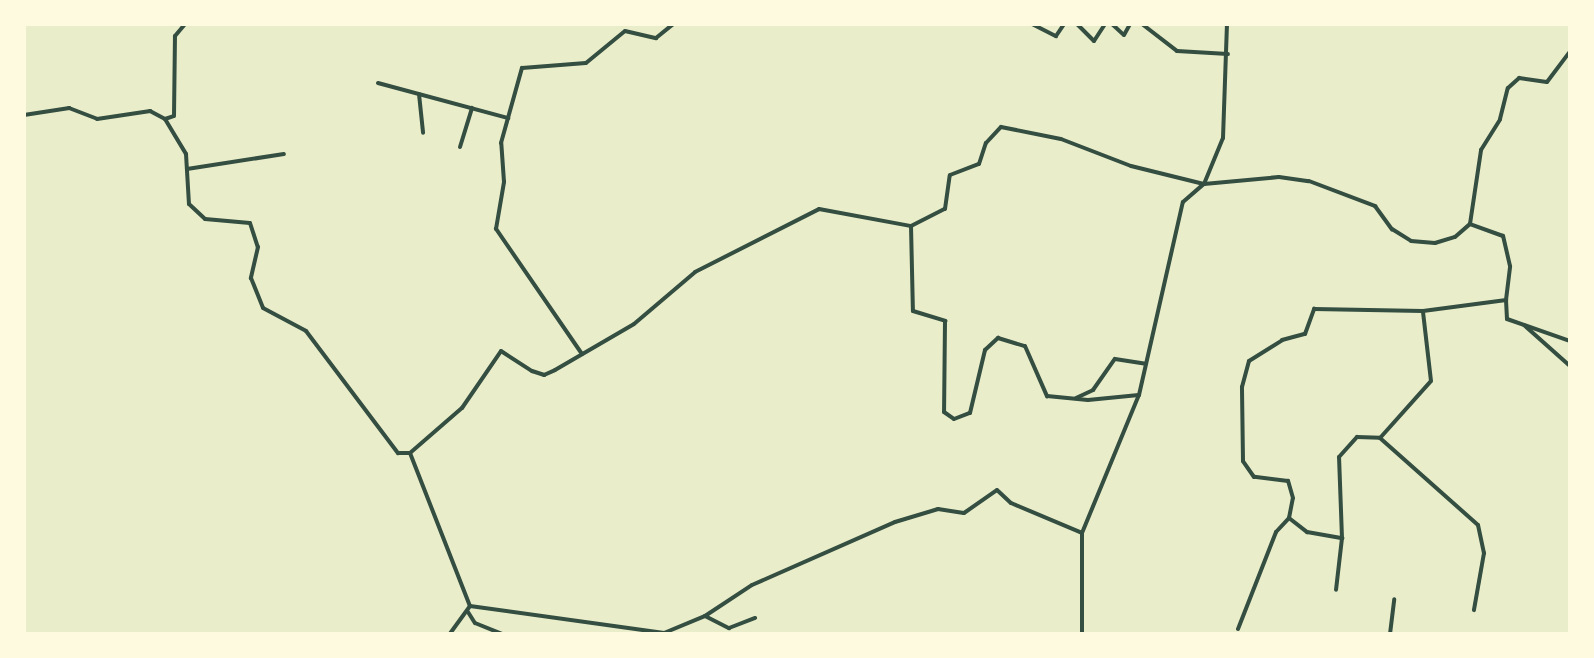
<!DOCTYPE html>
<style>
body{margin:0}
#map{position:relative;width:1594px;height:658px;overflow:hidden;background:#e9edc9;font-family:"PT Sans Narrow",sans-serif}
div>[style]{position:absolute}
[style*='--x']{left:calc(var(--x)*1px);top:calc(var(--y)*1px);width:calc(var(--w)*1px);rotate:calc(var(--a)*1deg)}
.minor>*{height:4px;margin:-2px;padding:0 2px;transform-origin:2px;border-radius:2px;background:#344e41}
span{translate:-50% -50%;white-space:nowrap;text-align:center;line-height:1.15;-webkit-text-stroke:6px #fefae0;paint-order:stroke}
.frame{position:absolute;inset:0;border:26px solid #fefae0;pointer-events:none}
</style>
<div id="map">
<div class="minor">
<i style="--x:1032;--y:24;--w:27;--a:27"></i>
<i style="--x:1056;--y:36;--w:14;--a:-56"></i>
<i style="--x:1077;--y:24;--w:24;--a:45"></i>
<i style="--x:1094;--y:41;--w:20;--a:-57"></i>
<i style="--x:1112;--y:24;--w:16;--a:43"></i>
<i style="--x:1124;--y:35;--w:13;--a:-61"></i>
<i style="--x:1142;--y:24;--w:44;--a:37.6"></i>
<i style="--x:1177;--y:51;--w:51;--a:3.4"></i>
<i style="--x:378;--y:83;--w:135;--a:15.1"></i>
<i style="--x:419;--y:94;--w:39;--a:84"></i>
<i style="--x:24;--y:115;--w:46;--a:-8.8"></i>
<i style="--x:69;--y:108;--w:30;--a:21"></i>
<i style="--x:97;--y:119;--w:54;--a:-8.6"></i>
<i style="--x:150;--y:111;--w:17;--a:28"></i>
<i style="--x:165;--y:119;--w:41;--a:59"></i>
<i style="--x:186;--y:154;--w:50;--a:86.6"></i>
<i style="--x:189;--y:204;--w:22;--a:43"></i>
<i style="--x:205;--y:219;--w:45;--a:5.1"></i>
<i style="--x:250;--y:223;--w:25;--a:72"></i>
<i style="--x:258;--y:247;--w:32;--a:103"></i>
<i style="--x:251;--y:278;--w:32;--a:68"></i>
<i style="--x:263;--y:308;--w:49;--a:28.1"></i>
<i style="--x:306;--y:331;--w:153;--a:53"></i>
<i style="--x:398;--y:453;--w:12;--a:0"></i>
<i style="--x:410;--y:453;--w:69;--a:-40.9"></i>
<i style="--x:462;--y:408;--w:69;--a:-55.6"></i>
<i style="--x:501;--y:351;--w:37;--a:33"></i>
<i style="--x:532;--y:371;--w:13;--a:18"></i>
<i style="--x:544;--y:375;--w:12;--a:-24"></i>
<i style="--x:555;--y:370;--w:91;--a:-30.2"></i>
<i style="--x:634;--y:324;--w:80;--a:-40.4"></i>
<i style="--x:695;--y:272;--w:139;--a:-26.9"></i>
<i style="--x:819;--y:209;--w:94;--a:10.5"></i>
<i style="--x:911;--y:226;--w:38;--a:-27"></i>
<i style="--x:945;--y:209;--w:34;--a:-82"></i>
<i style="--x:950;--y:175;--w:31;--a:-21"></i>
<i style="--x:979;--y:164;--w:22;--a:-72"></i>
<i style="--x:986;--y:143;--w:22;--a:-47"></i>
<i style="--x:1001;--y:127;--w:61;--a:11.3"></i>
<i style="--x:1061;--y:139;--w:75;--a:21.1"></i>
<i style="--x:1131;--y:166;--w:75;--a:13.9"></i>
<i style="--x:1204;--y:184;--w:75;--a:-5.3"></i>
<i style="--x:1279;--y:177;--w:30;--a:8"></i>
<i style="--x:1309;--y:181;--w:71;--a:20.7"></i>
<i style="--x:1375;--y:206;--w:29;--a:54"></i>
<i style="--x:1392;--y:229;--w:22;--a:32"></i>
<i style="--x:1411;--y:241;--w:24;--a:5"></i>
<i style="--x:1435;--y:243;--w:21;--a:-17"></i>
<i style="--x:1455;--y:237;--w:20;--a:-41"></i>
<i style="--x:1470;--y:224;--w:75;--a:-81.5"></i>
<i style="--x:1481;--y:150;--w:36;--a:-58"></i>
<i style="--x:1500;--y:119;--w:32;--a:-76"></i>
<i style="--x:1508;--y:88;--w:15;--a:-42"></i>
<i style="--x:1519;--y:78;--w:28;--a:8"></i>
<i style="--x:1547;--y:82;--w:38;--a:-53"></i>
<i style="--x:165;--y:119;--w:9;--a:-18"></i>
<i style="--x:174;--y:116;--w:80;--a:-89.3"></i>
<i style="--x:175;--y:36;--w:16;--a:-50"></i>
<i style="--x:460;--y:147;--w:41;--a:-72.9"></i>
<i style="--x:187;--y:169;--w:98;--a:-8.8"></i>
<i style="--x:911;--y:226;--w:85;--a:88.7"></i>
<i style="--x:913;--y:311;--w:34;--a:17"></i>
<i style="--x:945;--y:321;--w:91;--a:90.6"></i>
<i style="--x:944;--y:412;--w:12;--a:35"></i>
<i style="--x:954;--y:419;--w:17;--a:-21"></i>
<i style="--x:970;--y:413;--w:65;--a:-76.6"></i>
<i style="--x:985;--y:350;--w:18;--a:-43"></i>
<i style="--x:998;--y:338;--w:28;--a:17"></i>
<i style="--x:1025;--y:346;--w:55;--a:66.3"></i>
<i style="--x:1047;--y:396;--w:41;--a:5.6"></i>
<i style="--x:1088;--y:400;--w:51;--a:-5.6"></i>
<i style="--x:1506;--y:300;--w:19;--a:87"></i>
<i style="--x:1507;--y:319;--w:67;--a:19.2"></i>
<i style="--x:1524;--y:325;--w:62;--a:41.7"></i>
<i style="--x:582;--y:354;--w:152;--a:-124.5"></i>
<i style="--x:496;--y:229;--w:48;--a:-80.3"></i>
<i style="--x:504;--y:182;--w:39;--a:-94"></i>
<i style="--x:501;--y:143;--w:78;--a:-74.4"></i>
<i style="--x:522;--y:68;--w:64;--a:-4.5"></i>
<i style="--x:586;--y:63;--w:50;--a:-39.4"></i>
<i style="--x:625;--y:31;--w:32;--a:13"></i>
<i style="--x:656;--y:38;--w:22;--a:-39"></i>
<i style="--x:1076;--y:398;--w:19;--a:-25"></i>
<i style="--x:1093;--y:390;--w:38;--a:-55"></i>
<i style="--x:1115;--y:359;--w:31;--a:9"></i>
<i style="--x:1380;--y:438;--w:131;--a:41.6"></i>
<i style="--x:1478;--y:525;--w:29;--a:78"></i>
<i style="--x:1484;--y:553;--w:58;--a:100"></i>
<i style="--x:410;--y:453;--w:164;--a:68.6"></i>
<i style="--x:470;--y:606;--w:34;--a:126"></i>
<i style="--x:1289;--y:518;--w:23;--a:38"></i>
<i style="--x:1307;--y:532;--w:36;--a:10"></i>
<i style="--x:1342;--y:538;--w:52;--a:96.6"></i>
<i style="--x:1342;--y:538;--w:81;--a:-92.1"></i>
<i style="--x:1339;--y:457;--w:27;--a:-48"></i>
<i style="--x:1357;--y:437;--w:23;--a:2"></i>
<i style="--x:1380;--y:438;--w:76;--a:-48.2"></i>
<i style="--x:1431;--y:381;--w:69;--a:-96.6"></i>
<i style="--x:470;--y:606;--w:196;--a:7.9"></i>
<i style="--x:664;--y:633;--w:44;--a:-22.5"></i>
<i style="--x:705;--y:616;--w:56;--a:-33.4"></i>
<i style="--x:752;--y:585;--w:156;--a:-23.8"></i>
<i style="--x:895;--y:522;--w:45;--a:-16.8"></i>
<i style="--x:938;--y:509;--w:26;--a:9"></i>
<i style="--x:964;--y:513;--w:40;--a:-34.9"></i>
<i style="--x:997;--y:490;--w:19;--a:43"></i>
<i style="--x:1011;--y:503;--w:77;--a:22.9"></i>
<i style="--x:468;--y:612;--w:13;--a:58"></i>
<i style="--x:475;--y:623;--w:29;--a:22"></i>
<i style="--x:705;--y:616;--w:27;--a:27"></i>
<i style="--x:729;--y:628;--w:28;--a:-21"></i>
<i style="--x:1238;--y:629;--w:104;--a:-68.6"></i>
<i style="--x:1276;--y:532;--w:19;--a:-47"></i>
<i style="--x:1289;--y:518;--w:20;--a:-79"></i>
<i style="--x:1293;--y:498;--w:18;--a:-106"></i>
<i style="--x:1288;--y:481;--w:34;--a:-173"></i>
<i style="--x:1254;--y:477;--w:19;--a:-125"></i>
<i style="--x:1243;--y:461;--w:74;--a:-90.8"></i>
<i style="--x:1242;--y:387;--w:27;--a:-75"></i>
<i style="--x:1249;--y:361;--w:39;--a:-32"></i>
<i style="--x:1282;--y:340;--w:24;--a:-15"></i>
<i style="--x:1305;--y:334;--w:27;--a:-70"></i>
<i style="--x:1314;--y:309;--w:109;--a:1.1"></i>
<i style="--x:1423;--y:311;--w:84;--a:-7.5"></i>
<i style="--x:1506;--y:300;--w:34;--a:-83"></i>
<i style="--x:1510;--y:266;--w:31;--a:-103"></i>
<i style="--x:1503;--y:236;--w:35;--a:-160"></i>
<i style="--x:1082;--y:634;--w:101;--a:-90"></i>
<i style="--x:1082;--y:533;--w:149;--a:-67.6"></i>
<i style="--x:1139;--y:395;--w:198;--a:-77.2"></i>
<i style="--x:1183;--y:202;--w:28;--a:-41"></i>
<i style="--x:1204;--y:184;--w:50;--a:-67.6"></i>
<i style="--x:1223;--y:138;--w:114;--a:-88"></i>
<i style="--x:1390;--y:634;--w:35;--a:-83"></i>
</div>
<div class="frame"></div>
</div>
